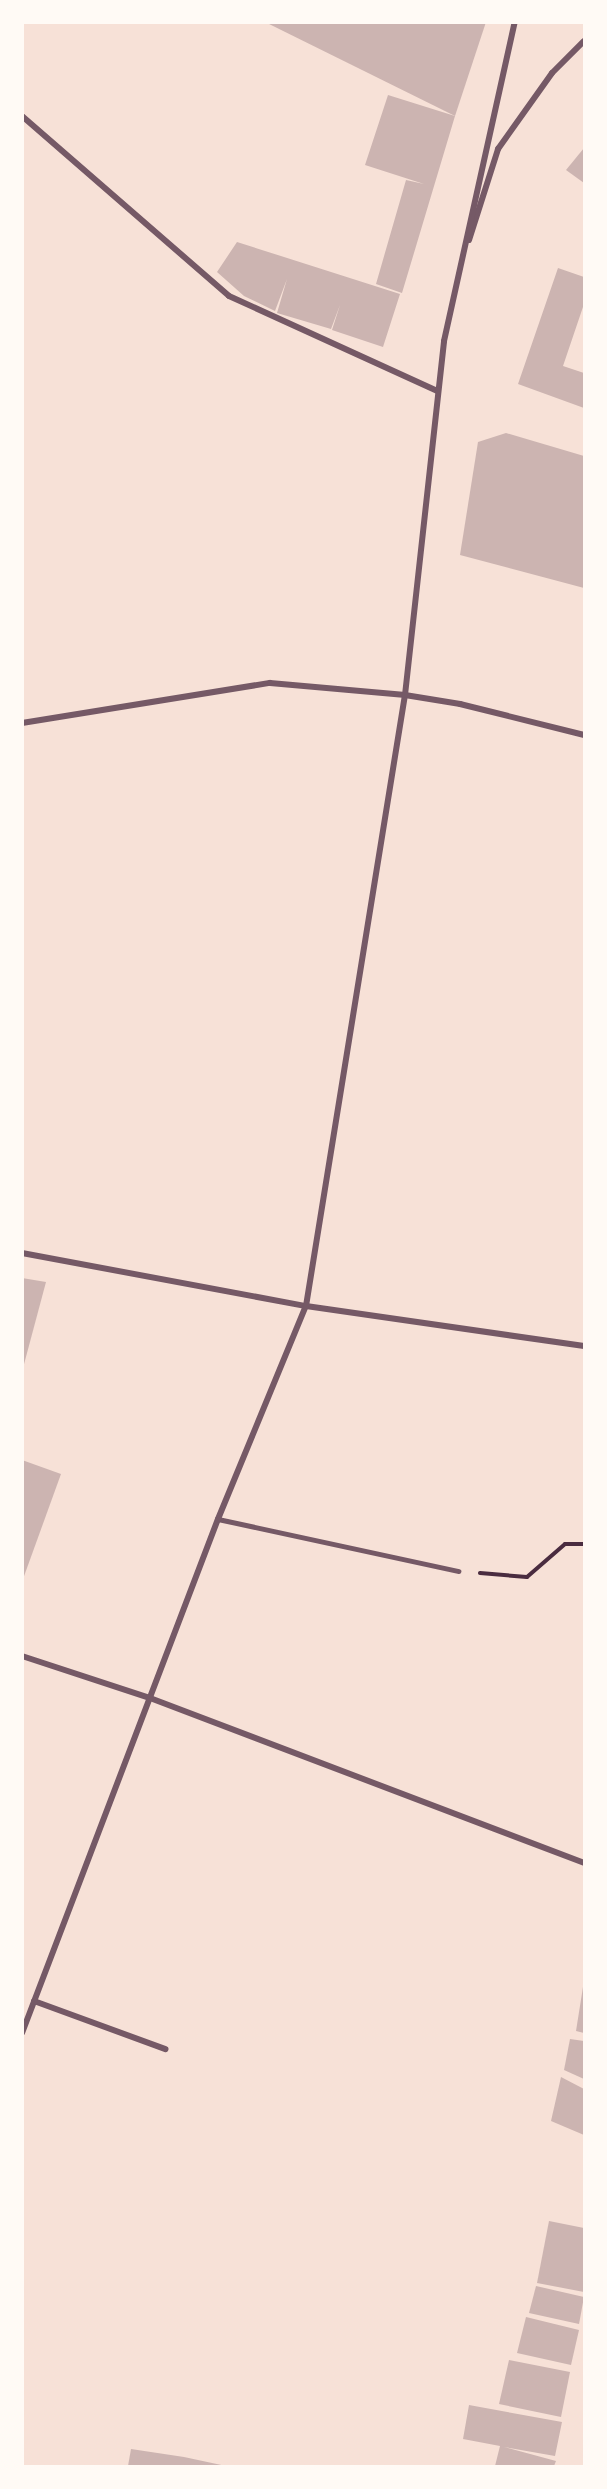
<!DOCTYPE html>
<style>
body{margin:0}
#map{position:relative;width:607px;height:2489px;overflow:hidden;background:#f7e1d7;font-family:"Open Sans",sans-serif}
div>[style]{position:absolute}
[style*='--x']{left:calc(var(--x)*1px);top:calc(var(--y)*1px);width:calc(var(--w)*1px);rotate:calc(var(--a)*1deg)}
.building>*{inset:0;background:#ccb4b1}
.path>*{height:4px;margin:-2px;padding:0 2px;transform-origin:2px;border-radius:2px;background:#4a2c40}
.service>*{height:4.5px;margin:-2.25px;padding:0 2.25px;transform-origin:2.25px;border-radius:2.25px;background:#755966}
.minor>*{height:6px;margin:-3px;padding:0 3px;transform-origin:3px;border-radius:3px;background:#755966}
span{translate:-50% -50%;white-space:nowrap;text-align:center;line-height:1.15;-webkit-text-stroke:6px #fffaf5;paint-order:stroke}
.frame{position:absolute;inset:0;border:24px solid #fffaf5;pointer-events:none}
</style>
<div id="map">
<div class="building">
<i style="clip-path:polygon(265px 22px,486px 22px,455px 116px)"></i>
<i style="clip-path:polygon(388px 95px,455px 116px,402px 293px,376px 284px,406px 180px,424px 184px,365px 165px)"></i>
<i style="clip-path:polygon(584px 148px,584px 183px,566px 170px)"></i>
<i style="clip-path:polygon(237px 242px,400px 294px,383px 347px,332px 330px,340px 305px,331px 329px,277px 313px,287px 279px,275px 311px,244px 296px,217px 272px)"></i>
<i style="clip-path:polygon(558px 268px,584px 277px,584px 304px,563px 366px,584px 373px,584px 408px,518px 384px)"></i>
<i style="clip-path:polygon(506px 433px,584px 456px,584px 588px,460px 555px,478px 442px)"></i>
<i style="clip-path:polygon(22px 1278px,46px 1282px,23px 1368px,22px 1368px)"></i>
<i style="clip-path:polygon(22px 1460px,61px 1474px,23px 1579px,22px 1579px)"></i>
<i style="clip-path:polygon(583px 1987px,584px 1987px,584px 2033px,576px 2031px)"></i>
<i style="clip-path:polygon(570px 2039px,584px 2041px,584px 2079px,564px 2070px)"></i>
<i style="clip-path:polygon(561px 2077px,584px 2089px,584px 2135px,551px 2121px)"></i>
<i style="clip-path:polygon(549px 2221px,584px 2228px,584px 2292px,537px 2283px)"></i>
<i style="clip-path:polygon(536px 2286px,584px 2297px,579px 2324px,529px 2313px)"></i>
<i style="clip-path:polygon(526px 2317px,579px 2330px,571px 2365px,517px 2353px)"></i>
<i style="clip-path:polygon(509px 2360px,570px 2372px,561px 2417px,499px 2404px)"></i>
<i style="clip-path:polygon(469px 2405px,562px 2422px,555px 2456px,504px 2447px,556px 2461px,554px 2466px,495px 2466px,500px 2446px,463px 2439px)"></i>
<i style="clip-path:polygon(131px 2449px,184px 2457px,226px 2466px,128px 2466px)"></i>
</div>
<div class="path">
<i style="--x:480;--y:1573;--w:47;--a:4.9"></i>
<i style="--x:527;--y:1577;--w:50;--a:-41"></i>
<i style="--x:565;--y:1544;--w:19;--a:0"></i>
</div>
<div class="service">
<i style="--x:218;--y:1519;--w:246;--a:12.2"></i>
</div>
<div class="minor">
<i style="--x:22;--y:116;--w:274;--a:41"></i>
<i style="--x:229;--y:296;--w:229;--a:24.5"></i>
<i style="--x:469;--y:240;--w:96;--a:-72.3"></i>
<i style="--x:498;--y:149;--w:93;--a:-54.6"></i>
<i style="--x:552;--y:73;--w:45;--a:-45"></i>
<i style="--x:22;--y:723;--w:251;--a:-9.2"></i>
<i style="--x:270;--y:683;--w:136;--a:5.1"></i>
<i style="--x:405;--y:695;--w:56;--a:9.3"></i>
<i style="--x:460;--y:704;--w:128;--a:14"></i>
<i style="--x:22;--y:1253;--w:289;--a:10.6"></i>
<i style="--x:306;--y:1306;--w:281;--a:8.2"></i>
<i style="--x:22;--y:1656;--w:135;--a:18.2"></i>
<i style="--x:150;--y:1698;--w:464;--a:20.8"></i>
<i style="--x:34;--y:2001;--w:140;--a:20.1"></i>
<i style="--x:22;--y:2033;--w:550;--a:-69.13"></i>
<i style="--x:218;--y:1519;--w:230;--a:-67.6"></i>
<i style="--x:306;--y:1306;--w:619;--a:-80.8"></i>
<i style="--x:405;--y:695;--w:356;--a:-83.7"></i>
<i style="--x:444;--y:341;--w:327;--a:-77.5"></i>
</div>
<div class="frame"></div>
</div>
